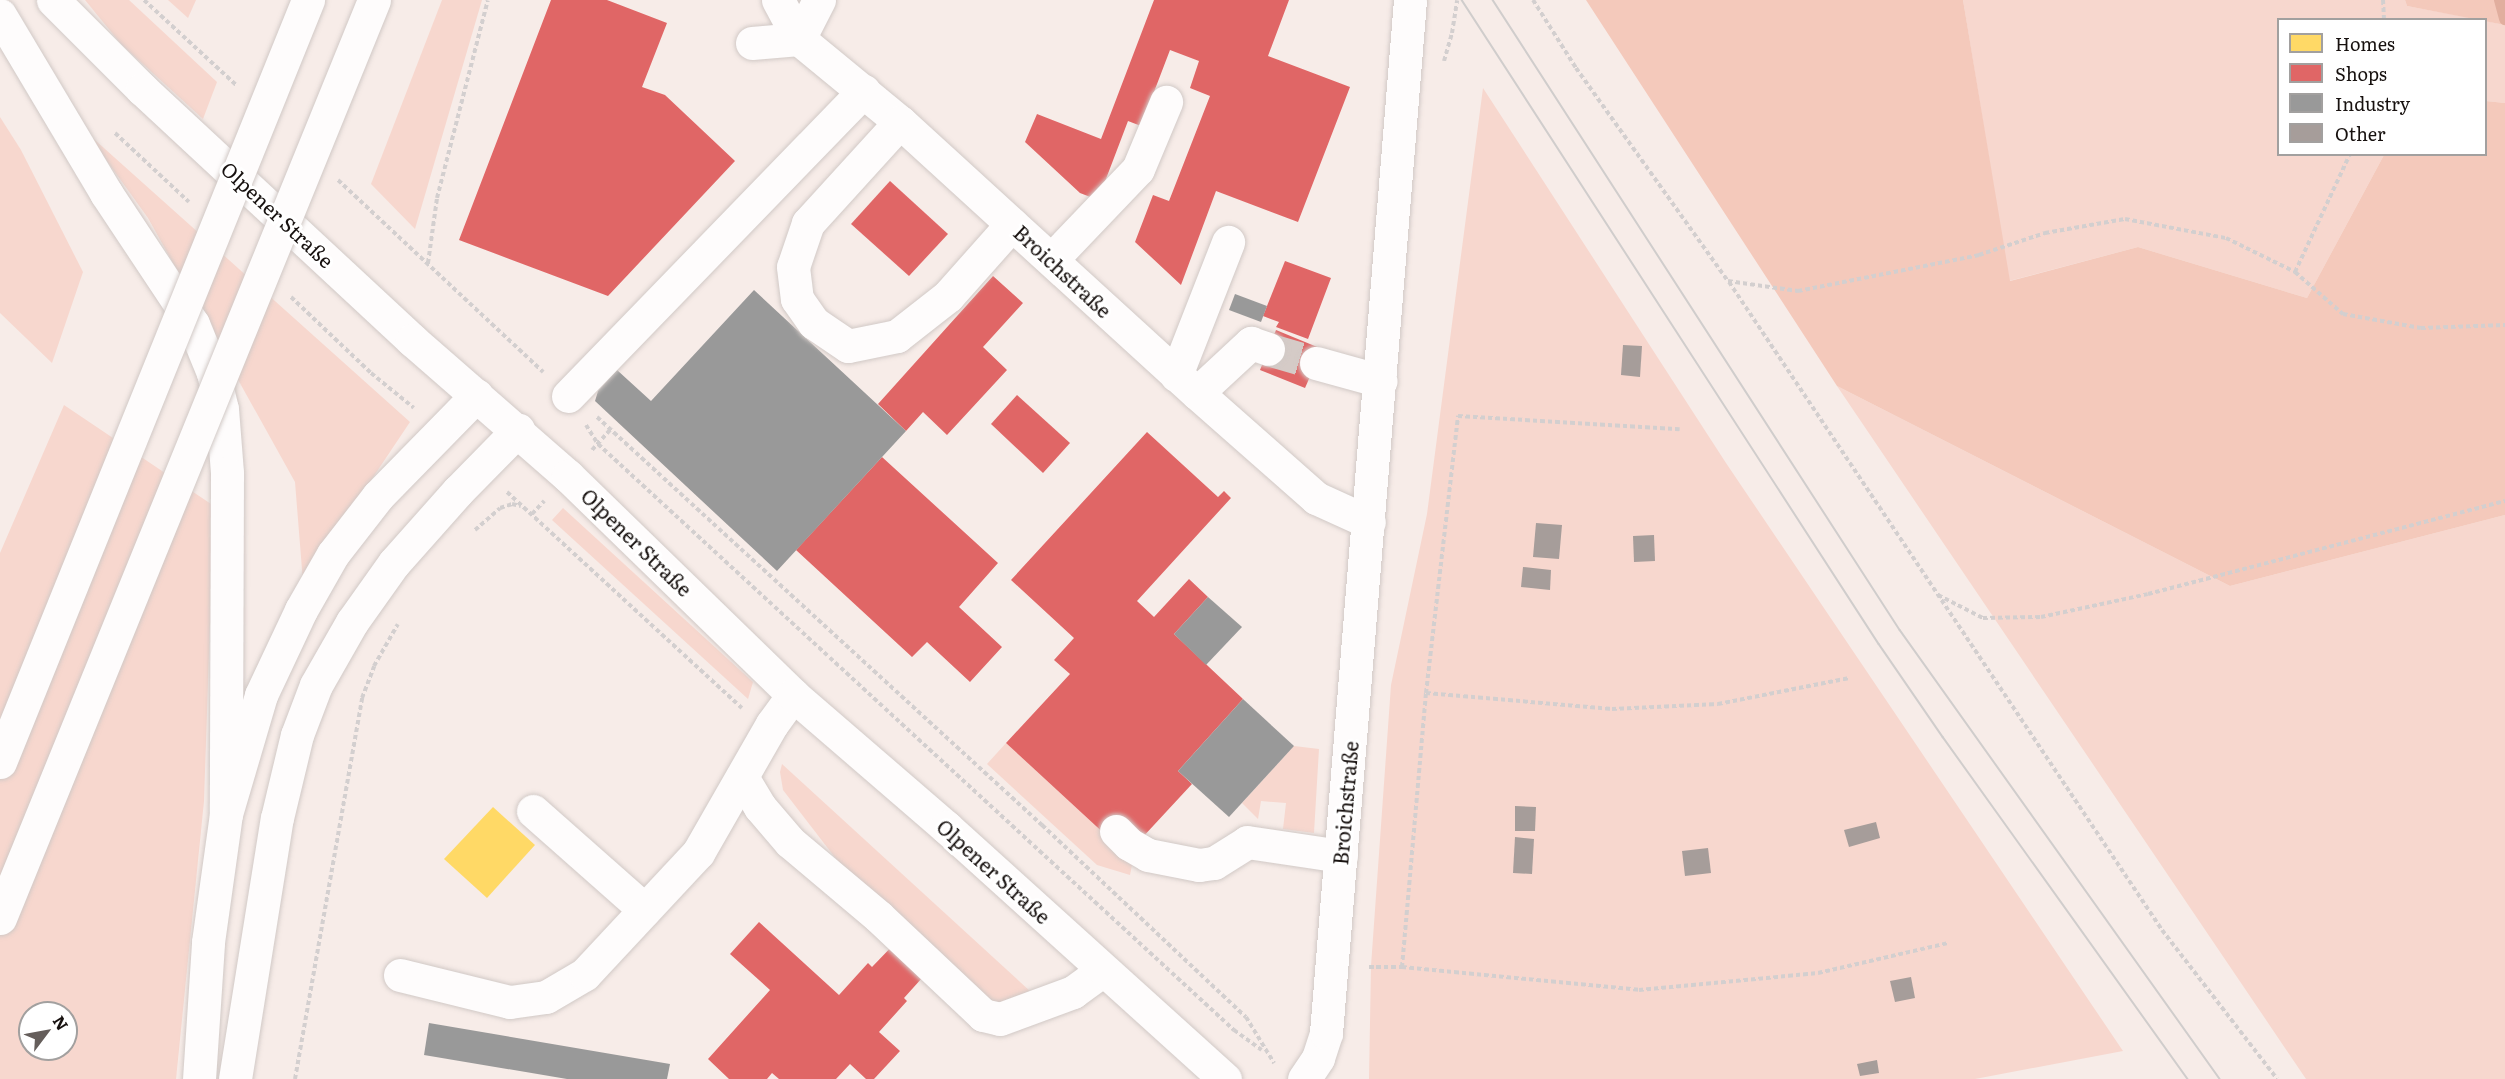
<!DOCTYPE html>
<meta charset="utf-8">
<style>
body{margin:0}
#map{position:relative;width:2505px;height:1079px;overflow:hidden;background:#f7ece8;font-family:Literata,serif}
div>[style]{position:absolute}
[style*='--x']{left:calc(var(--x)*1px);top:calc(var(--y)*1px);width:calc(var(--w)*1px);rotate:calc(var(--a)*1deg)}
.green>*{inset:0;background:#f7d7ce}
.forest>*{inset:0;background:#f4c9bb}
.homes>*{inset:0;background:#ffd966}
.shops>*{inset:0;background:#e06666}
.industry>*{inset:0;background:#999}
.stream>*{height:12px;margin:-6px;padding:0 6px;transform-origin:6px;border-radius:6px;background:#e1ae9e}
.building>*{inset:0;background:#a69d9a}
.minor-tunnel>*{height:33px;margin-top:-16.5px;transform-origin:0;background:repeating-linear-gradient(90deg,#d5cbc7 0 33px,transparent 0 49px)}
.path>*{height:4px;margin-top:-2px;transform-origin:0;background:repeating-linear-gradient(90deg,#d3cfcf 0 4.5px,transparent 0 7.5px)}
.roads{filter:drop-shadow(0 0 2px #d1c9c6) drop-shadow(0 0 2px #d1c9c6)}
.minor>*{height:33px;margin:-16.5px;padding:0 16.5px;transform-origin:16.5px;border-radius:16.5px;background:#fefcfc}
.major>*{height:33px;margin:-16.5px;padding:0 16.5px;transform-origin:16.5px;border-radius:16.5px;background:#fefcfc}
.tram>*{height:1.5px;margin:-0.75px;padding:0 0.75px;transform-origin:0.75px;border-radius:0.75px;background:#d0cdcc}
.bridges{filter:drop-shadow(0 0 2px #d1c9c6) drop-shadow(0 0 2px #d1c9c6)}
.major-bridge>*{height:33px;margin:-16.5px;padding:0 16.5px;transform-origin:16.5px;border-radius:16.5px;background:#fefcfc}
span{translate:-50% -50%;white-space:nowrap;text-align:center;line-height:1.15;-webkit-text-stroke:6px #fff;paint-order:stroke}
.street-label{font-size:20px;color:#17110f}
.legend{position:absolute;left:2277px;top:18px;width:210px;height:138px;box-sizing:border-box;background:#fff;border:2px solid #a2a09f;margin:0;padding:8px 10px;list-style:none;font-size:18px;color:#17110f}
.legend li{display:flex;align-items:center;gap:12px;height:30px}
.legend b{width:30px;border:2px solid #a2a09f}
.north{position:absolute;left:18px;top:1001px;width:60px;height:60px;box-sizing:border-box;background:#fff;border:2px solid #a2a09f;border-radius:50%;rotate:58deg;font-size:16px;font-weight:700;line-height:24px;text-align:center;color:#17110f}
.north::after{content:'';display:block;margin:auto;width:21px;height:27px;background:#655e5b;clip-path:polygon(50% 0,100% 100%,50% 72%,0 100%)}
</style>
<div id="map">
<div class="green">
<i style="clip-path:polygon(85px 0,129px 0,217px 82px,203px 119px,121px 44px)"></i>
<i style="clip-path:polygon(168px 0,196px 0,188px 18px)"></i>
<i style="clip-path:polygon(442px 0,482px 0,415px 229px,371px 184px)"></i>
<i style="clip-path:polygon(1963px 0,2405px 0,2407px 6px,2477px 19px,2278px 20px,2278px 154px,2384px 155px,2307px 298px,2138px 247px,2009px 281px)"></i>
<i style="clip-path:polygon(2486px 21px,2505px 25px,2505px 103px,2486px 101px)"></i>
<i style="clip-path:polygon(1483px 88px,1726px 463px,2123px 1051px,1975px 1079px,1369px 1079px,1371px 966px,1391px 685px,1427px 514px)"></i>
<i style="clip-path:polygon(0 117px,21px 150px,83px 272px,52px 363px,0 313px)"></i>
<i style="clip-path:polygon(86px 132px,410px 422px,303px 582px,295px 482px,148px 218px)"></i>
<i style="clip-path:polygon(1837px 386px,2230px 586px,2505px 515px,2505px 1079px,2306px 1079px)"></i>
<i style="clip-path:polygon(evenodd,64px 405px,214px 506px,204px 801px,176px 1079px,0 1079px,0 553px,64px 405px,30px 1013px,66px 1013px,66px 1049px,30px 1049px,30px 1013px)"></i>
<i style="clip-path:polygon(563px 508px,753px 682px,748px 699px,552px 520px)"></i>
<i style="clip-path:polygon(1006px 743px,1133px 860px,1130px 875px,1097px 865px,987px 764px)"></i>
<i style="clip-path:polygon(1294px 746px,1319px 749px,1314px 833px,1283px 829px,1286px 803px,1261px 801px,1258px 819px,1242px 803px)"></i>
<i style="clip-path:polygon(782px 764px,1031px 992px,988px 1011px,850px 877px,783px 790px,780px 772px)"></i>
</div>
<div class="forest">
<i style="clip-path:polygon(1586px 0,1963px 0,2010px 281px,2138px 247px,2307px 298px,2384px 155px,2486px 154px,2486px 101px,2505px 103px,2505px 515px,2230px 586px,1837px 386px)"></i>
<i style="clip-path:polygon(2405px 0,2505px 0,2505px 25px,2407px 6px)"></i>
</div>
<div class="homes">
<i style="clip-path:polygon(493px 807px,535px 845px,487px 898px,444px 859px)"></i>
</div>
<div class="shops">
<i style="clip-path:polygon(551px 0,607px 0,667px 23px,642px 87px,665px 95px,735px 161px,608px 296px,459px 240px)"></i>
<i style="clip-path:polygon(1154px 0,1289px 0,1268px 56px,1350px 87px,1298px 222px,1216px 191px,1181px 285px,1135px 242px,1153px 195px,1169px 201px,1210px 96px,1190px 88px,1199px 61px,1170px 50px,1141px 126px,1128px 121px,1098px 200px,1080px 193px,1025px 142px,1037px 114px,1101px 139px)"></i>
<i style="clip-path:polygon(890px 181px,948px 234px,909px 276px,851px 224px)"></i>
<i style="clip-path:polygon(1285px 261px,1331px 278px,1308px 339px,1276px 327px,1279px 322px,1263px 316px)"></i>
<i style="clip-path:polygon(993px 276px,1023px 303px,983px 347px,1007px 370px,947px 435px,923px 412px,906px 431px,878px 404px)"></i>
<i style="clip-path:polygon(1276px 330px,1322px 349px,1305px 388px,1260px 370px)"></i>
<i style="clip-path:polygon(1017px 395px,1070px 443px,1043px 473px,991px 424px)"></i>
<i style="clip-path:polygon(1147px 432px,1218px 497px,1224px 491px,1231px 498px,1137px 601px,1154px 617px,1189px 579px,1208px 597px,1174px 634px,1243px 699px,1178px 771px,1192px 784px,1141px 839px,1109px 838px,1006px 743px,1070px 674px,1054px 660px,1074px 638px,1011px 580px)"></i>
<i style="clip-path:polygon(882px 457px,998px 563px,959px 607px,1002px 647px,970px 682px,927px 642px,912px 657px,796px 550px)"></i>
<i style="clip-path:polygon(759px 922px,839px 995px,868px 963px,872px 967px,899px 939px,931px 968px,904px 998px,907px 1001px,879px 1032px,900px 1051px,874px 1079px,866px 1079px,850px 1064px,836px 1079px,779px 1079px,772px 1073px,767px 1079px,729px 1079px,708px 1059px,770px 990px,730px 954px)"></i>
</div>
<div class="industry">
<i style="clip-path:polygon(754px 290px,906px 431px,777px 571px,595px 401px,598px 391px,617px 370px,651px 401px)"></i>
<i style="clip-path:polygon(1235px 294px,1267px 306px,1261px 322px,1229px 310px)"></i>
<i style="clip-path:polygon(1208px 597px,1242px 627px,1206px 665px,1174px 634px)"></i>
<i style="clip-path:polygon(1243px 699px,1294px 746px,1229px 817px,1178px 771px)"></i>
<i style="clip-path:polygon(429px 1023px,670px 1064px,667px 1079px,567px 1079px,424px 1055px)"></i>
</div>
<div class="stream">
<i style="--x:2500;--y:0;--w:20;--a:75"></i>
</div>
<div class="building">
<i style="clip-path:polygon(1623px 345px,1642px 346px,1640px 377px,1621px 375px)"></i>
<i style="clip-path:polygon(1536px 523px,1562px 525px,1559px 559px,1533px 557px)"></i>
<i style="clip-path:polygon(1654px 535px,1655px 561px,1634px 562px,1633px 536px)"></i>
<i style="clip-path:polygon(1523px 567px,1551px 570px,1550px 590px,1521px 587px)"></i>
<i style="clip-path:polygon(1515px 806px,1536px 807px,1535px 831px,1515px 831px)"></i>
<i style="clip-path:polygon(1876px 822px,1880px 838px,1849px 847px,1844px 830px)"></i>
<i style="clip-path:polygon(1515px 837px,1534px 839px,1532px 874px,1513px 873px)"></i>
<i style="clip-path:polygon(1708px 848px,1711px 873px,1685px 876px,1682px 851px)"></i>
<i style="clip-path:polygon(1911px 977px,1915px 998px,1895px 1002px,1890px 981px)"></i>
<i style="clip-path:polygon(1877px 1060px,1879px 1073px,1860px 1076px,1857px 1064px)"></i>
</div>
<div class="minor-tunnel">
<i style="--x:1268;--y:349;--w:50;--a:16.3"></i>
</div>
<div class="path">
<i style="--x:144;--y:0;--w:125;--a:42.7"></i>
<i style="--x:1533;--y:0;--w:80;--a:57.7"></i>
<i style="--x:1576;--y:68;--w:262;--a:54.5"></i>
<i style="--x:1728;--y:281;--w:71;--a:8.1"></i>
<i style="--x:1798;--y:291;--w:185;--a:-11.2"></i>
<i style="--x:1979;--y:255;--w:70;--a:-18.4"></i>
<i style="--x:2045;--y:233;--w:81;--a:-9.9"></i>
<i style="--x:2125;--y:219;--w:103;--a:10.7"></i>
<i style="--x:2226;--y:238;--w:77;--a:26.2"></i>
<i style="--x:2295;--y:272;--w:64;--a:41.2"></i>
<i style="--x:2343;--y:314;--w:79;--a:10.2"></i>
<i style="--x:2421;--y:328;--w:84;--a:-2"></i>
<i style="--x:2383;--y:0;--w:20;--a:87"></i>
<i style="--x:1444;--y:61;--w:29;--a:-74"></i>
<i style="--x:1452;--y:33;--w:33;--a:-81"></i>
<i style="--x:115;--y:133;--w:101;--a:43"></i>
<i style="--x:338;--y:180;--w:281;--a:43.1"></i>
<i style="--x:428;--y:263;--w:66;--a:-82.1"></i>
<i style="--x:437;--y:198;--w:204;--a:-75.6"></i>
<i style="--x:2295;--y:272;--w:130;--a:-65"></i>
<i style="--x:1729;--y:282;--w:779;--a:56.25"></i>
<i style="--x:2162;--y:930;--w:188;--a:52.3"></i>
<i style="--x:291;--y:297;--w:110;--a:43.5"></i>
<i style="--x:371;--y:373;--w:55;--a:39.1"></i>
<i style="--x:597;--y:417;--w:604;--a:42.52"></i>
<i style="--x:1042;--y:825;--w:280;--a:43.3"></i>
<i style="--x:1246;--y:1017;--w:54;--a:58.7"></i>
<i style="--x:586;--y:425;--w:22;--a:58"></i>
<i style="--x:598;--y:444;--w:865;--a:42.66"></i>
<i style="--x:1234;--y:1030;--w:34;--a:36"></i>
<i style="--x:592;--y:450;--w:30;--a:-48"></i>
<i style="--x:507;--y:492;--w:319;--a:42.6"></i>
<i style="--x:532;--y:514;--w:18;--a:-47"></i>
<i style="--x:475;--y:530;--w:33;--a:-41"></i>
<i style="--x:500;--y:508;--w:13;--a:-18"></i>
<i style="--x:512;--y:504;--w:9;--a:13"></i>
<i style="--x:1938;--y:595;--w:51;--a:27.1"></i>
<i style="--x:1983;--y:618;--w:58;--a:-1"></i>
<i style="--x:2041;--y:617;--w:109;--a:-12.1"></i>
<i style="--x:2148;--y:594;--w:369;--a:-14.6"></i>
<i style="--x:1426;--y:693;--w:187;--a:4.9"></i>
<i style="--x:1612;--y:709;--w:106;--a:-2.7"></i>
<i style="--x:1718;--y:704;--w:134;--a:-11.2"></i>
<i style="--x:1369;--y:967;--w:33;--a:0"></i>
<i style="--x:1402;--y:967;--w:275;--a:-85"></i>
<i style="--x:1426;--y:693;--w:279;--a:-83.4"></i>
<i style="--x:1458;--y:416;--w:222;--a:3.4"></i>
<i style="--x:1402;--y:967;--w:238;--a:5.5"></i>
<i style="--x:1639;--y:990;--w:180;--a:-5.4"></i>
<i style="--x:1818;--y:973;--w:133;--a:-13"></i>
<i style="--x:295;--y:1079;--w:387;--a:-80"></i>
<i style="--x:362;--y:698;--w:34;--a:-69"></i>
<i style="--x:374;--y:666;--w:48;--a:-60.3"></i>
</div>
<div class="roads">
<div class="minor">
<i style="--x:778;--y:0;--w:44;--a:61.7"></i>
<i style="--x:799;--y:39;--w:44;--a:-62.9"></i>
<i style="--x:752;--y:43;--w:47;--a:-4.9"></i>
<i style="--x:799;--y:39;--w:131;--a:39.4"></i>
<i style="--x:900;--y:122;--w:402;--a:42.4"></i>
<i style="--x:1197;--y:393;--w:159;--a:41.4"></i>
<i style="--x:1316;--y:498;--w:58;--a:24.4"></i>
<i style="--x:900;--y:122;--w:137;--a:132.3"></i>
<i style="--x:808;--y:223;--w:46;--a:108.8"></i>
<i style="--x:793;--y:267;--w:32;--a:83"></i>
<i style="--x:797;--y:299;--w:29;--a:55"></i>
<i style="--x:814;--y:323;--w:41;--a:34.1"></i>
<i style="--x:848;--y:346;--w:50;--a:-11.5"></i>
<i style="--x:897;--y:336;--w:65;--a:-38.1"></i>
<i style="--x:948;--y:296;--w:96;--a:-48.4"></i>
<i style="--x:1052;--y:259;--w:124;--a:-46.3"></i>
<i style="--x:1138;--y:169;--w:73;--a:-67.3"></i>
<i style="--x:1316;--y:363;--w:67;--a:15.5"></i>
<i style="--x:1176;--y:375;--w:143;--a:-68.6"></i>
<i style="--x:1197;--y:393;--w:74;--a:-42.8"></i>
<i style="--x:1251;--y:343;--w:18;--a:19"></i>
<i style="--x:568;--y:396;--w:425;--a:-45.9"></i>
<i style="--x:742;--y:777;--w:35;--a:59"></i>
<i style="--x:760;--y:807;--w:46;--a:49.4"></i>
<i style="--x:790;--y:842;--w:116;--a:40.1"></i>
<i style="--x:879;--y:917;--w:143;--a:43.3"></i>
<i style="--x:983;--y:1015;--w:17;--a:13"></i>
<i style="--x:1000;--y:1019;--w:78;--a:-20.3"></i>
<i style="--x:1073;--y:992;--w:37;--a:-36"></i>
<i style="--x:533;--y:811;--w:149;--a:41.5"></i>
<i style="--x:1116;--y:831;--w:18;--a:45"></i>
<i style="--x:1129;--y:844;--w:22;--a:30"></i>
<i style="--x:1148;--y:855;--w:52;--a:11.1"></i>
<i style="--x:1199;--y:865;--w:15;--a:-8"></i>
<i style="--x:1214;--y:863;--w:39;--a:-32"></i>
<i style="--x:1247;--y:842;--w:95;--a:8.5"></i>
<i style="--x:400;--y:975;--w:113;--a:13.8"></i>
<i style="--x:510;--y:1002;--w:36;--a:-8"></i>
<i style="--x:546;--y:997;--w:45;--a:-30.5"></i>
<i style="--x:585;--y:974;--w:166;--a:-47"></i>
<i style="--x:698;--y:853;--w:149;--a:-60.2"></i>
<i style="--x:772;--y:724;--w:36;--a:-54"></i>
<i style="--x:1304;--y:1079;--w:25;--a:-56"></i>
<i style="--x:1318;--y:1058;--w:26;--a:-72"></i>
<i style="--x:1326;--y:1033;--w:1036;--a:-85.35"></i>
</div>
<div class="major">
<i style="--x:53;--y:0;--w:126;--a:45"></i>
<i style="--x:142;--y:89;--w:369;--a:42.9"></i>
<i style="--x:412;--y:340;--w:207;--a:41.1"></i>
<i style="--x:568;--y:476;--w:314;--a:44.2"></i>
<i style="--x:793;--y:695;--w:202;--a:40.8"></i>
<i style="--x:946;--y:827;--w:376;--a:42.1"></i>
<i style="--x:0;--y:15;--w:207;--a:59.2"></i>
<i style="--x:106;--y:193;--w:157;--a:56.4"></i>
<i style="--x:193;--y:324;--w:53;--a:67.8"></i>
<i style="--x:213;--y:373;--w:37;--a:76"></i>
<i style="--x:222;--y:409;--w:64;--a:85.5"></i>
<i style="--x:227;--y:473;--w:341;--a:90.2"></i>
<i style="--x:199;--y:1079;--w:137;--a:-86.2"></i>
<i style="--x:208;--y:942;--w:129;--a:-82"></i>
<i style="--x:226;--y:814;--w:124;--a:-73.6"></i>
<i style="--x:261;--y:695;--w:94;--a:-64.8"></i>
<i style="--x:301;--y:610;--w:64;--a:-60.3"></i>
<i style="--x:333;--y:554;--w:73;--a:-52.2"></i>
<i style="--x:378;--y:496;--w:141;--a:-45.6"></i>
<i style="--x:235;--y:1079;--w:264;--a:-80.9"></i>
<i style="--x:277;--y:818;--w:85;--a:-76.5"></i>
<i style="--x:297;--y:735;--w:53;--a:-69.2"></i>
<i style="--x:316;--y:685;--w:73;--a:-60.3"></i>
<i style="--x:352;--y:622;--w:72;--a:-54.6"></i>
<i style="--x:394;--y:563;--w:96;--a:-48.4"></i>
<i style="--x:458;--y:491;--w:86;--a:-45.5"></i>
</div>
</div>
<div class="tram">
<i style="--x:1462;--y:0;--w:767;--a:57.08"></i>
<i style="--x:1879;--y:644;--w:113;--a:55.5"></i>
<i style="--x:1943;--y:737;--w:421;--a:54.4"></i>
<i style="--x:1493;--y:0;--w:750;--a:57.14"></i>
<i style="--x:1900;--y:630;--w:551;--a:54.52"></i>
</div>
<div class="bridges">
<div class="major-bridge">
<i style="--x:0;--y:762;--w:822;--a:-67.99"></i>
<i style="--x:0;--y:918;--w:991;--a:-67.83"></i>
</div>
</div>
<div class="street-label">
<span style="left:278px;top:214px;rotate:43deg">Olpener Straße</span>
<span style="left:1063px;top:271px;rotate:43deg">Broichstraße</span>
<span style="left:637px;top:542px;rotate:44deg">Olpener Straße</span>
<span style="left:1345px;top:803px;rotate:-85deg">Broichstraße</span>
<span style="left:994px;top:871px;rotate:42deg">Olpener Straße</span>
</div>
<ul class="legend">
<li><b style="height:16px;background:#ffd966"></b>Homes</li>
<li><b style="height:16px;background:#e06666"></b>Shops</li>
<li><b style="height:16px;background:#999"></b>Industry</li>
<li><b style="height:16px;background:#a69d9a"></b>Other</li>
</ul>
<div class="north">N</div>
</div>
